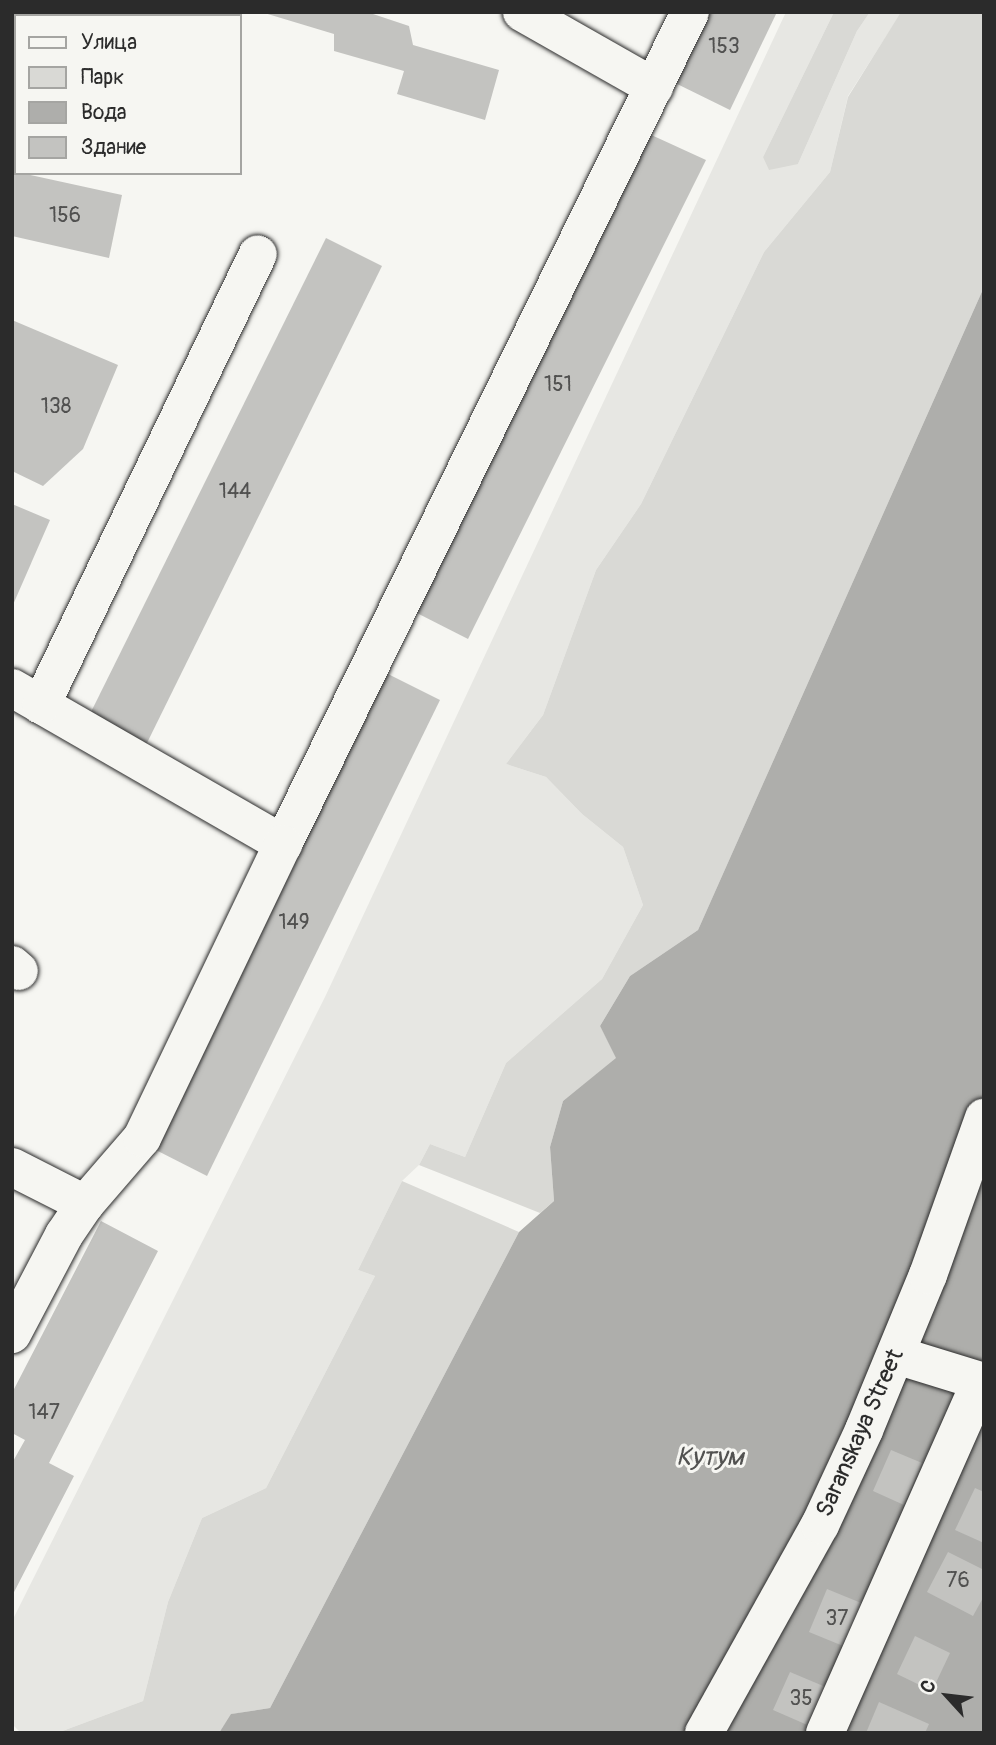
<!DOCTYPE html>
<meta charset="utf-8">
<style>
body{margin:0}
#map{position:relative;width:996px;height:1745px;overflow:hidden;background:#f6f6f2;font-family:Pangolin,sans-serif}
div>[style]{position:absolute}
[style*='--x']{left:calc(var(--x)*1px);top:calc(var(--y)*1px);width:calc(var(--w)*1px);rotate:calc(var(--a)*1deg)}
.built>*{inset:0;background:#e7e7e3}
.green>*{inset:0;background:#d9d9d5}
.water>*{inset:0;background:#aeaeab}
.building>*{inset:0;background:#c3c3c0}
.roads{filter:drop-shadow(0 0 2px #2b2b2b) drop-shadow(0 0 2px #2b2b2b)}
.minor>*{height:38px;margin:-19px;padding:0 19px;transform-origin:19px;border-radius:19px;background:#f6f6f2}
span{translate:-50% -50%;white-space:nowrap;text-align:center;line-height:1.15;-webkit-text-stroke:6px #f6f6f2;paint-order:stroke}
.number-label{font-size:21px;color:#515150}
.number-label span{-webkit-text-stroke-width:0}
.street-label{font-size:24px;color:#2b2b2b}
.water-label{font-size:26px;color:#525251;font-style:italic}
.frame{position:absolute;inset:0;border:14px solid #2b2b2b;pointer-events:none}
.legend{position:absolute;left:14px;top:14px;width:228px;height:161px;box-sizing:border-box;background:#f6f6f2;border:2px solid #a5a5a2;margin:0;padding:9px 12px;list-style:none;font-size:21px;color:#2b2b2b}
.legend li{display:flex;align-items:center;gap:14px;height:35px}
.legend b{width:35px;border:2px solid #a5a5a2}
.north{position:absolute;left:912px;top:1661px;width:70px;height:70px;-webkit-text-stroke:5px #f6f6f2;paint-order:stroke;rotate:297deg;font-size:19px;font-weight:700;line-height:28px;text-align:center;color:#2b2b2b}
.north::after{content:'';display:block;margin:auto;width:24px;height:32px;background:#2b2b2b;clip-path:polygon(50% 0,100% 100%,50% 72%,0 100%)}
</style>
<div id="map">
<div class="built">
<i style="clip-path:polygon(786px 12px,834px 12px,763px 157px,798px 164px,857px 31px,870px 12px,901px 13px,848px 96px,830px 172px,764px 252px,641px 504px,596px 570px,543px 715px,506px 764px,546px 777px,582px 814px,623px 847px,643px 905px,602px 979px,506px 1063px,465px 1157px,430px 1144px,419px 1165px,402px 1181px,358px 1270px,375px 1276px,266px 1488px,202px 1518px,168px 1602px,143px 1701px,57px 1733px,21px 1733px,12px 1724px,12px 1621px,325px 997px)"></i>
</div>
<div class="green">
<i style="clip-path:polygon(834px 12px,870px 12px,857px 31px,798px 164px,769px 170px,763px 157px)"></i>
<i style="clip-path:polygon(901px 12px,984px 12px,984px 287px,698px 930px,630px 976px,600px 1026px,617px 1058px,563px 1101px,550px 1147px,554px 1201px,540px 1213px,419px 1165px,430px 1144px,465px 1157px,506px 1063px,602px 979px,643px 905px,623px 847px,582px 814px,546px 777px,506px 764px,543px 715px,596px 570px,641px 504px,764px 252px,830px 172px,848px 97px)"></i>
<i style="clip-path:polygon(402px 1181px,519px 1232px,270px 1708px,232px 1714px,219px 1733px,57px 1733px,143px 1701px,168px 1602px,202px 1518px,266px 1488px,375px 1276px,358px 1270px)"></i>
</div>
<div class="water">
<i style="clip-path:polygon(984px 287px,984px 1733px,219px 1733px,231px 1714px,270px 1708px,519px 1232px,554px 1201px,550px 1147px,563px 1101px,616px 1058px,600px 1026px,630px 976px,698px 930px)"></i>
</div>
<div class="building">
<i style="clip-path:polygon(12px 12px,44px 12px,43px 16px,16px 16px,16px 106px,12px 105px)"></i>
<i style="clip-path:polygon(261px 12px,367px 12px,409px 26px,413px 45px,499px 70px,485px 120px,397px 94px,404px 71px,334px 51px,334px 34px)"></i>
<i style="clip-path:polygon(705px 12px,777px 12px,730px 110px,671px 81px)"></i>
<i style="clip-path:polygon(647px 133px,706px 160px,468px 639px,409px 609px)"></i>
<i style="clip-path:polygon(12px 171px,122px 195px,109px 258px,12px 236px)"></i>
<i style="clip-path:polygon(326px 238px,382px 266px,145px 747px,88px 718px)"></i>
<i style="clip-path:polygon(12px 320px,118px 365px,83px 449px,43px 486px,12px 471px)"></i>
<i style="clip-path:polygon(12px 504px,50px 520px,12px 607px)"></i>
<i style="clip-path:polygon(382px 671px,440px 700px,207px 1176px,148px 1146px)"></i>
<i style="clip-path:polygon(101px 1221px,158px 1251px,49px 1463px,74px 1476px,12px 1596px,12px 1463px,25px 1440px,12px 1433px,12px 1393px)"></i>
<i style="clip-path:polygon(891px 1450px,922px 1463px,904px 1505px,873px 1491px)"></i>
<i style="clip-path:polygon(975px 1488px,984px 1492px,984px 1543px,955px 1530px)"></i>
<i style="clip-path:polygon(948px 1552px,984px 1570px,984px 1596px,973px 1616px,927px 1592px)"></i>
<i style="clip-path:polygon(827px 1589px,866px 1605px,848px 1648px,809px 1632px)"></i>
<i style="clip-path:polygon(915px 1636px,950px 1653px,932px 1691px,897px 1674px)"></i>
<i style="clip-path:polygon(790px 1672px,828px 1688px,812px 1727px,773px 1710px)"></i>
<i style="clip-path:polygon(879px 1702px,929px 1724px,925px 1733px,866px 1733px)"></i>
</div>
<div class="roads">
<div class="minor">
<i style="--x:522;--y:12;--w:152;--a:29.6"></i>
<i style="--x:12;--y:688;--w:313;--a:29.9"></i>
<i style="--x:283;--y:844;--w:926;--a:-63.93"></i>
<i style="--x:41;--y:705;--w:500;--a:-64.31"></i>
<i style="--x:12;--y:965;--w:9;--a:41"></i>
<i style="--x:12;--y:1167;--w:82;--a:26.9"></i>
<i style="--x:12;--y:1334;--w:112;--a:-62.3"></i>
<i style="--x:64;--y:1235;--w:37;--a:-56"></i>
<i style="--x:85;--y:1204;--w:87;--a:-49.2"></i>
<i style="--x:142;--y:1138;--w:326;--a:-64.4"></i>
<i style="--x:896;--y:1355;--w:92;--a:17.1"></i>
<i style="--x:704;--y:1733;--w:238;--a:-60.9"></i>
<i style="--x:820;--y:1525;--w:105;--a:-65.1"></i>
<i style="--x:864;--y:1430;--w:168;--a:-67.6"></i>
<i style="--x:928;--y:1275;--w:167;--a:-70.4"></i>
<i style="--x:825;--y:1733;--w:385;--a:-66.1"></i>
</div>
</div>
<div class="number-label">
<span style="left:724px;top:47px">153</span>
<span style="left:65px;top:216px">156</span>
<span style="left:558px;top:385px">151</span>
<span style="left:56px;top:407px">138</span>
<span style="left:235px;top:492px">144</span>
<span style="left:294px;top:923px">149</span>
<span style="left:44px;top:1413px">147</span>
<span style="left:958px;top:1581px">76</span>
<span style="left:837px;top:1619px">37</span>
<span style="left:801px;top:1699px">35</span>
</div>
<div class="street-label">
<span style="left:860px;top:1433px;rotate:-66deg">Saranskaya Street</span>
</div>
<div class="water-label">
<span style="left:710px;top:1458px">Кутум</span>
</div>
<div class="frame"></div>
<ul class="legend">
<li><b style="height:9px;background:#f6f6f2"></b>Улица</li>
<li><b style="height:19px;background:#d9d9d5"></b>Парк</li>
<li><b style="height:19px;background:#aeaeab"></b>Вода</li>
<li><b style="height:19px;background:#c3c3c0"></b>Здание</li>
</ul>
<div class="north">С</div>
</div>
